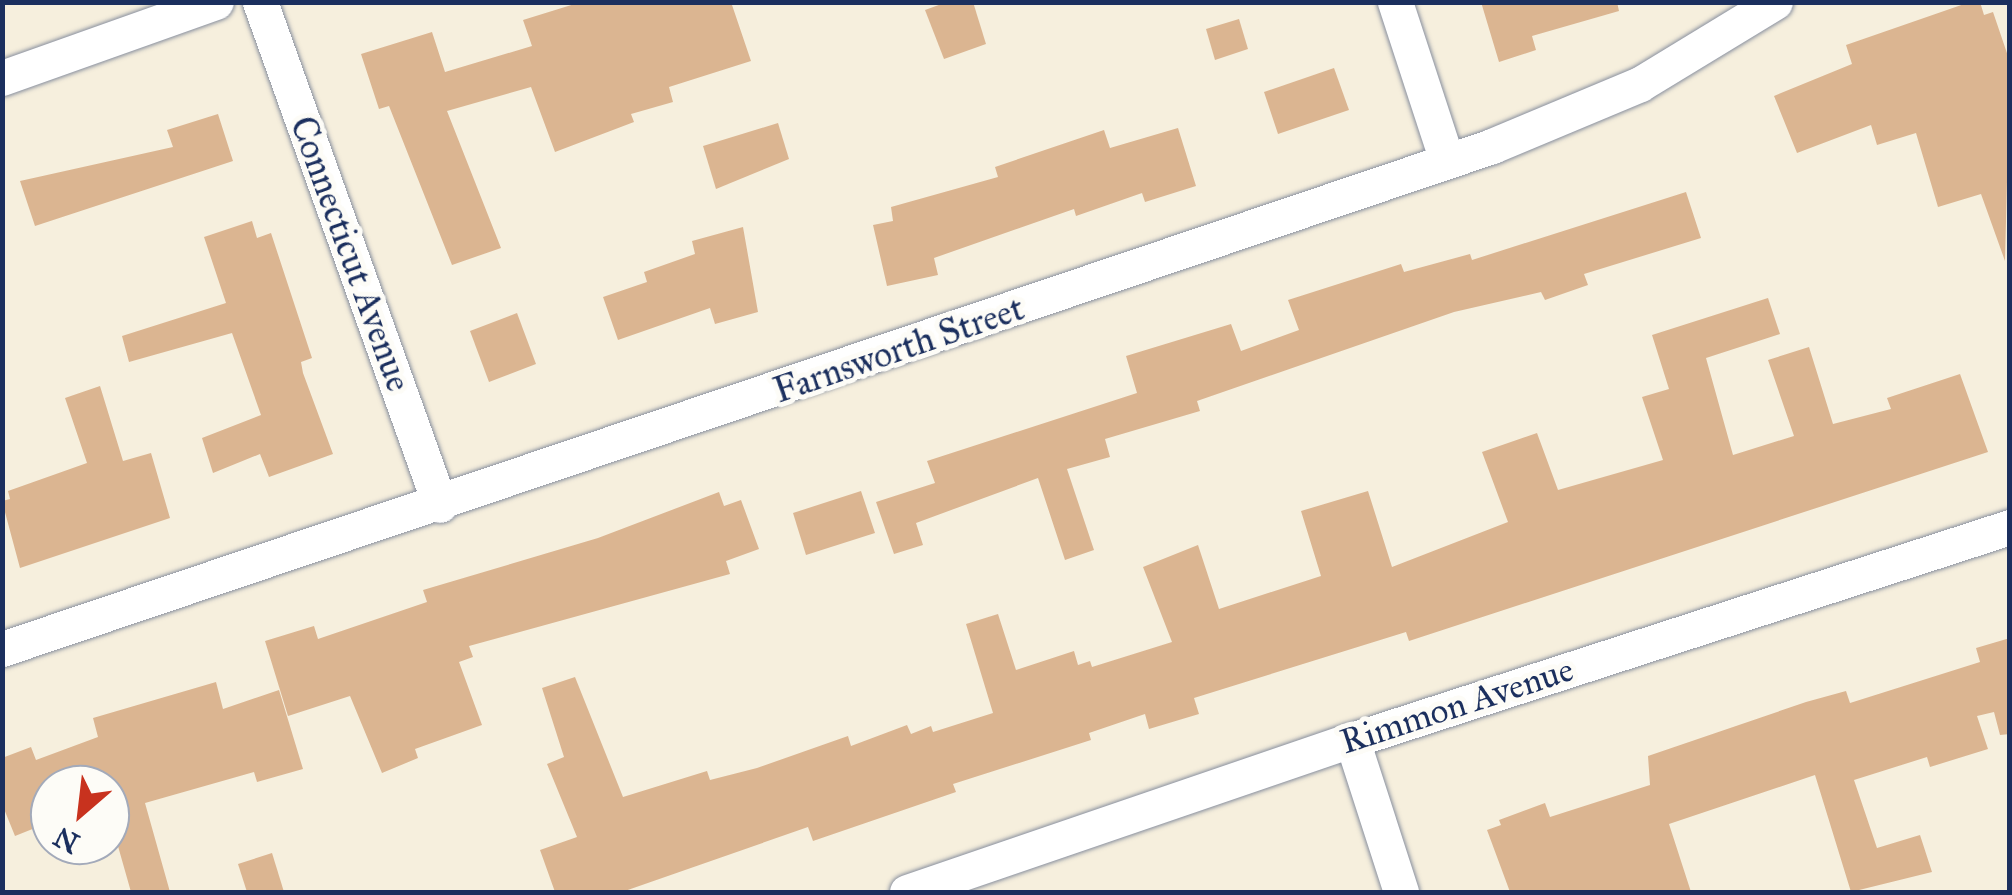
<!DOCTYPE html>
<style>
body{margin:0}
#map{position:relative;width:2012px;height:895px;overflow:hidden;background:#f6efdd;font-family:"IM FELL Great Primer",serif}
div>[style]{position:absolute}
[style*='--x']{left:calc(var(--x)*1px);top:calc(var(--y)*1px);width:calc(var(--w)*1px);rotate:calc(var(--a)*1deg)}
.building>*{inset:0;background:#dbb591}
.roads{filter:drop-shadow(0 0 2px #888f9e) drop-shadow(0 0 2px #888f9e)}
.street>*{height:35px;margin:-17.5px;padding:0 17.5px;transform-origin:17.5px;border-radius:17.5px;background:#fff}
span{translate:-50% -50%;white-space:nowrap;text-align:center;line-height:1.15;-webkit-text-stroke:10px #fdfcf7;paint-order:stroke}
.street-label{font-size:35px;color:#1b2f5e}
.frame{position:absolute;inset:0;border:5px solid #1b2f5e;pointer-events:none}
.north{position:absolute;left:30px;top:765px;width:100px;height:100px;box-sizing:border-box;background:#fdfcf7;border:2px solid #a3aaba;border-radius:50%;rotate:208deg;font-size:28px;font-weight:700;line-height:40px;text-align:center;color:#1b2f5e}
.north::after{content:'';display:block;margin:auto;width:35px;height:45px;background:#c8321e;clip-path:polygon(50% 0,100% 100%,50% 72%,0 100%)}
</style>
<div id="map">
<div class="building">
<i style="clip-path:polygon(581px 2px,731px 2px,751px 61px,669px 87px,673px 102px,631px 114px,634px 122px,555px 152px,531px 87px,447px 111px,501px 248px,452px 265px,389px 106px,379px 109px,361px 54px,432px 32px,445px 72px,532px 46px,523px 20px)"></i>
<i style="clip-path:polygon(947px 2px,973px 2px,986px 44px,944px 59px,925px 10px)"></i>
<i style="clip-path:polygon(1481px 2px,1617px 2px,1619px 11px,1532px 36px,1536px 50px,1499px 62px)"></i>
<i style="clip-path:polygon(1970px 2px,1980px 2px,1984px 15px,1993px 12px,2010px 62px,2005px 261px,1981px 194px,1938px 207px,1916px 133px,1877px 145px,1871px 125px,1797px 153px,1774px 96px,1852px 64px,1846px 45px)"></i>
<i style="clip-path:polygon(1239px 19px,1248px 49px,1215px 60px,1206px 29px)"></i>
<i style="clip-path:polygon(1334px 68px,1349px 110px,1278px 134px,1264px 92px)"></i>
<i style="clip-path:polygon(218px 114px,233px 161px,35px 226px,20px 181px,173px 147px,167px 130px)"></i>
<i style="clip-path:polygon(778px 123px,789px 159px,716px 189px,703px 146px)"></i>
<i style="clip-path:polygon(1178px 128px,1196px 186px,1145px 202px,1142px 193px,1076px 216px,1074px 209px,934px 258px,938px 275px,887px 286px,873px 225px,893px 221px,891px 207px,998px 177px,995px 167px,1104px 130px,1110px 148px)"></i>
<i style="clip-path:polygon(1686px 192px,1701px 238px,1584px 274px,1588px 285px,1545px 300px,1541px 292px,1454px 312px,1197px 401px,1200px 411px,1105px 439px,1110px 457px,1067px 469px,1094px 550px,1065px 560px,1038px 478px,916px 523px,923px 545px,894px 554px,876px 502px,935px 483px,927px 461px,1137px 393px,1126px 356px,1231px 324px,1241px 351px,1299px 330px,1288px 300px,1401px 264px,1404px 272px,1470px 254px,1472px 260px)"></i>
<i style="clip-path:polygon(252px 221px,257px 238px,271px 233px,312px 358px,301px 362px,303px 373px,333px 454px,269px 477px,260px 454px,213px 473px,202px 438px,261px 415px,232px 333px,129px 362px,122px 336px,226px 303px,204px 237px)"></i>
<i style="clip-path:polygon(743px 227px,758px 312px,715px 324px,710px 308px,618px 340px,603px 297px,647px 282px,644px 272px,695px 254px,692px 241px)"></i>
<i style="clip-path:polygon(1768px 298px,1780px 334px,1706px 358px,1733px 455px,1794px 436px,1768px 360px,1809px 347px,1833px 424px,1891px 409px,1887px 398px,1960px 374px,1988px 452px,1409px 641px,1406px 632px,1194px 698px,1199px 714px,1149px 729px,1145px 714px,1089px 733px,1091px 740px,953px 784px,956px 792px,813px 841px,808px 827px,622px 892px,555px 892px,540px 850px,577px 837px,547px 764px,564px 757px,542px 688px,575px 677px,623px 797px,707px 771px,710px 780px,757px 768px,848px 736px,851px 746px,907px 725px,911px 734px,931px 726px,933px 732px,993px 713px,966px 624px,998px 614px,1016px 670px,1074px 651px,1078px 665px,1090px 661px,1092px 667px,1172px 642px,1143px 567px,1198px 545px,1219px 609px,1321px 576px,1301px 511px,1368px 491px,1392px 567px,1508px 522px,1482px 452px,1537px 433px,1558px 490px,1663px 460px,1642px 397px,1669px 389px,1652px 335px)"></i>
<i style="clip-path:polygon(517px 313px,536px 364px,489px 382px,470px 331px)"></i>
<i style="clip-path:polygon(100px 386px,123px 461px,151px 453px,170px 518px,20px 568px,2px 501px,10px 499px,8px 491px,87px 463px,65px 398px)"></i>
<i style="clip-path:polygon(861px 491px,875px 533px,806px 555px,793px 513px)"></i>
<i style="clip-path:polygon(719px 492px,724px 506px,741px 500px,759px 549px,726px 561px,730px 574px,469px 646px,473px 657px,459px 662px,482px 725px,415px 749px,418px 758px,382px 773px,350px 696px,288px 716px,265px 641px,314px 626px,318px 639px,427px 602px,423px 590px,598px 538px)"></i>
<i style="clip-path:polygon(2010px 638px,2010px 734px,2000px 735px,1994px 712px,1977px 716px,1988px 749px,1930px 767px,1927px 757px,1854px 780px,1877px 848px,1920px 835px,1932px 872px,1851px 892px,1815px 775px,1669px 824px,1691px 892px,1510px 892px,1487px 830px,1501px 825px,1499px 820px,1545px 803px,1550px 817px,1650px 785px,1648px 756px,1806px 702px,1846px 691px,1850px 703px,1980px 662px,1976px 648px)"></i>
<i style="clip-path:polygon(216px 682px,223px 709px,279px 690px,303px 769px,257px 782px,254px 772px,145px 803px,170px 892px,131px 892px,110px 818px,110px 785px,50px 785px,50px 822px,15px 836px,2px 804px,2px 758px,31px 747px,36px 760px,98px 737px,93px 718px)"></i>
<i style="clip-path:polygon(272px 853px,284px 892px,247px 892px,238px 864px)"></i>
</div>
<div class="roads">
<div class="street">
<i style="--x:260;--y:2;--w:534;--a:70.31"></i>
<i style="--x:1395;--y:2;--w:167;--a:71.9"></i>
<i style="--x:2;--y:78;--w:227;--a:-19.6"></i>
<i style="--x:2;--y:649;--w:1573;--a:-18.65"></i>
<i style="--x:1492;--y:146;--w:160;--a:-22.7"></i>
<i style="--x:1640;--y:84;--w:158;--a:-31.3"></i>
<i style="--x:1352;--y:740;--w:160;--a:72.1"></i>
<i style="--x:907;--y:892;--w:470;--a:-18.9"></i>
<i style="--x:1352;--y:740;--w:692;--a:-17.94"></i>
</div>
</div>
<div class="street-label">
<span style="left:350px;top:254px;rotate:70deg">Connecticut Avenue</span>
<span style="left:899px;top:350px;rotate:-19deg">Farnsworth Street</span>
<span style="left:1457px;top:706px;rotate:-18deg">Rimmon Avenue</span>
</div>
<div class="frame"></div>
<div class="north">N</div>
</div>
